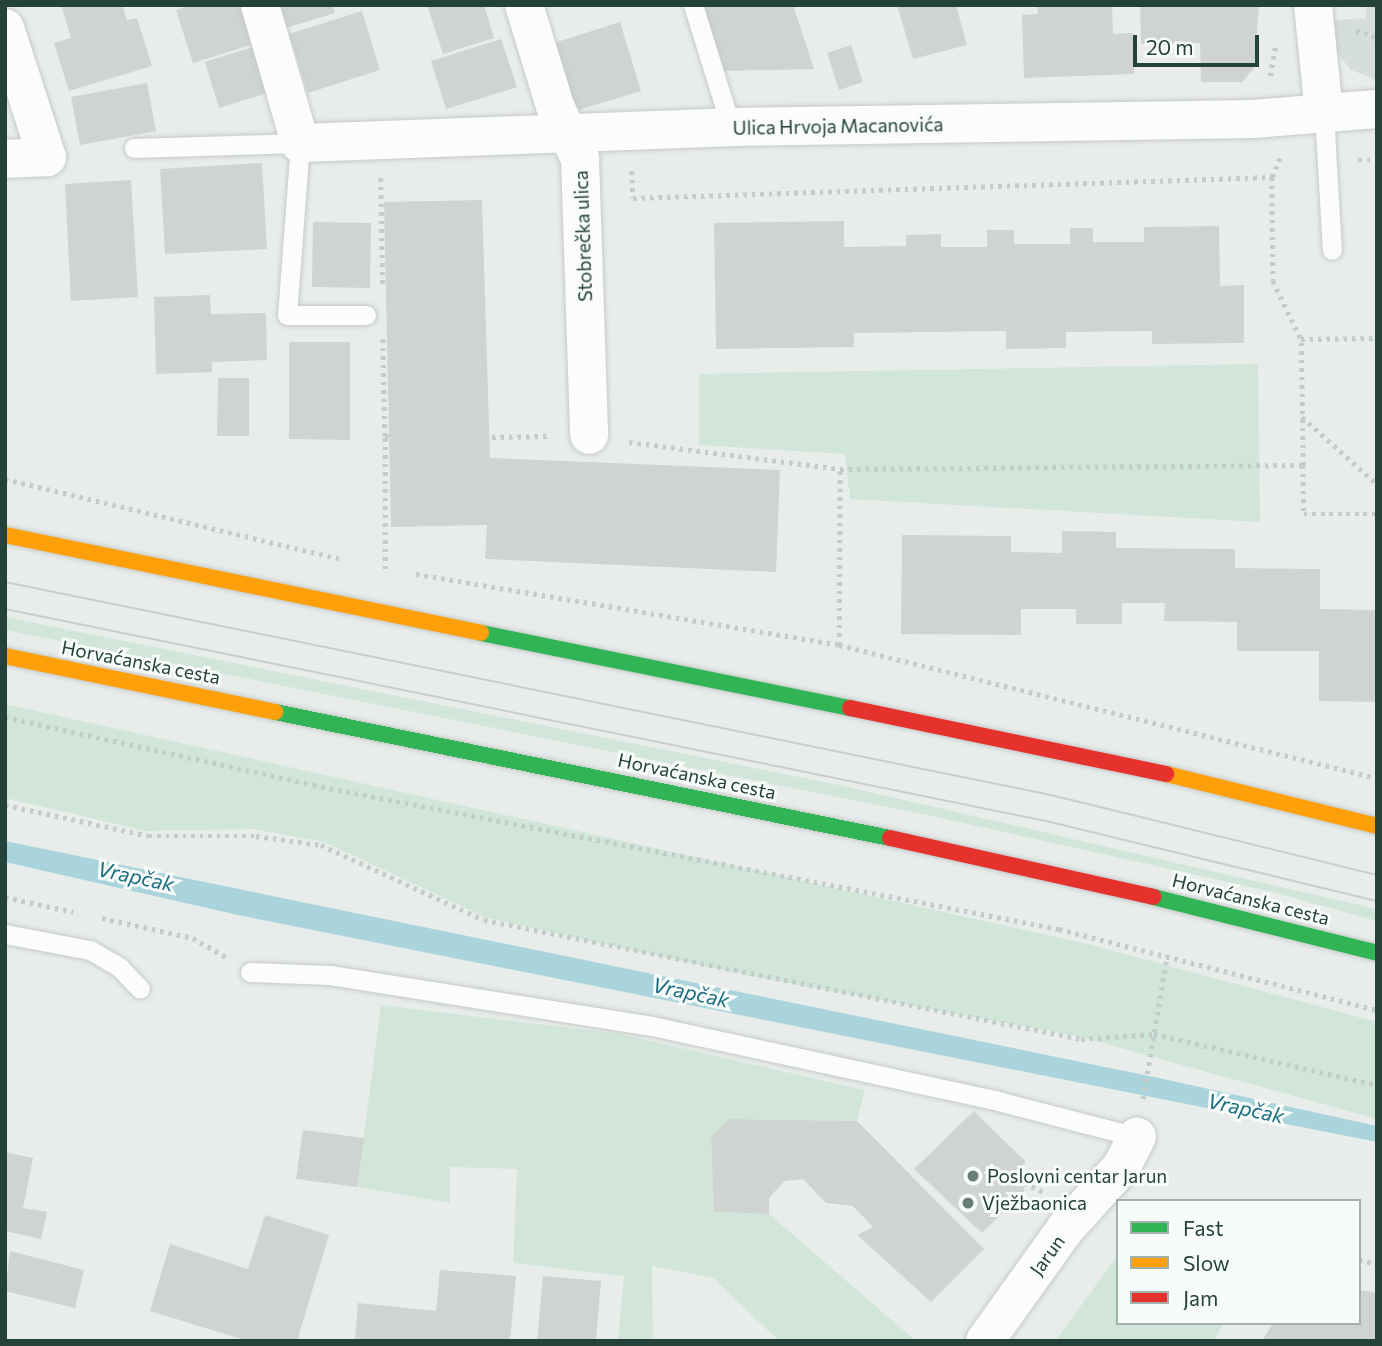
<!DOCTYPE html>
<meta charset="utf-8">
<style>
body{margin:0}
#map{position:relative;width:1382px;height:1346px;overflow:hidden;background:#e8edeb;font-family:Commissioner,sans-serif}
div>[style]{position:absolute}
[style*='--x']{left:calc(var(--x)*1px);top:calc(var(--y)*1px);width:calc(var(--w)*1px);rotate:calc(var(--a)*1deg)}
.built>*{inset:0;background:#d6dedb}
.green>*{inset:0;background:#d1e6d8}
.water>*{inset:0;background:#a9d4db}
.building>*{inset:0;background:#cfd4d2}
.path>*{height:4.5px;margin-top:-2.25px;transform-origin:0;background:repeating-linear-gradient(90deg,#c3ccca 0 3.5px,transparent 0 8.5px)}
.roads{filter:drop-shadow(0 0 2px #c5cac8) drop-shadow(0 0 2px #c5cac8)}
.lane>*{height:19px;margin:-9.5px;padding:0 9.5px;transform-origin:9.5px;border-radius:9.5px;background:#fcfcfc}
.street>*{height:38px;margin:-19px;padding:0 19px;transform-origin:19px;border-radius:19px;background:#fcfcfc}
.fast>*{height:16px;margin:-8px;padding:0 8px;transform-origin:8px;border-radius:8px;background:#30b455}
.slow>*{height:16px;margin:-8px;padding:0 8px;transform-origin:8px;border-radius:8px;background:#ff9f0a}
.jam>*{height:16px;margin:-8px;padding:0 8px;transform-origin:8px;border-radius:8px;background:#e5322d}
.tram>*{height:2px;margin:-1px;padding:0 1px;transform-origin:1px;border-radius:1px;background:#c9cdcc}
.dots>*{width:19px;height:19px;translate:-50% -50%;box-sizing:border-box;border:4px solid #f7fbf9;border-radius:50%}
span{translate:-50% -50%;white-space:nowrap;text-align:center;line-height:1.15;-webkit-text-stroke:6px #f7fbf9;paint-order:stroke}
.street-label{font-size:19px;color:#24423a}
.poi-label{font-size:19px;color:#24423a}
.left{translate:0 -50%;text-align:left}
.water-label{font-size:21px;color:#1c6f80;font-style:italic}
.frame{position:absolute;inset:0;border:7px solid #24423a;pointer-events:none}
.legend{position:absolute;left:1116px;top:1199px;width:245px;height:126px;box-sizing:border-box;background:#f7fbf9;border:2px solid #a3b1ad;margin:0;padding:9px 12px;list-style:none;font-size:21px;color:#24423a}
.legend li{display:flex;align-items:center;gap:14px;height:35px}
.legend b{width:35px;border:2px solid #a3b1ad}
.scale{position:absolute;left:1133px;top:35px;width:126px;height:32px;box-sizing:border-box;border:4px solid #24423a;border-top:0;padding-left:9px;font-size:21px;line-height:24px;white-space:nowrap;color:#24423a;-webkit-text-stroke:5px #f7fbf9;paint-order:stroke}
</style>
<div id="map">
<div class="built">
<i style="clip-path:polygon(1366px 5px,1377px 5px,1377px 80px,1351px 70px,1335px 50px,1334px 20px,1366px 18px)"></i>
</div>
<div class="green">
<i style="clip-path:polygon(1258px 364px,1260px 522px,850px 499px,845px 454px,699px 445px,699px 374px)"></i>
<i style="clip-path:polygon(5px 617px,839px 785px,1359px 905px,1377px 910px,1377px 921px,1276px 893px,932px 816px,5px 630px)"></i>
<i style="clip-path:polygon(5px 704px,1088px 944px,1377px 1022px,1377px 1119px,1081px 1037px,745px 975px,487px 918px,324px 842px,253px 829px,146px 831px,5px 798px)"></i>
<i style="clip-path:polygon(381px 1005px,620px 1034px,865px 1090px,857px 1121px,729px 1119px,711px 1137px,714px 1212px,769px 1214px,916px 1341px,779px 1341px,713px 1278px,652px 1266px,653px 1341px,618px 1341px,624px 1276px,513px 1263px,517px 1169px,450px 1167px,450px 1203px,357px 1187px)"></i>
<i style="clip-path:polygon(1118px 1255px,1118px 1323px,1224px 1323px,1213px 1341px,1055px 1341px)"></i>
</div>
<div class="water">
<i style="clip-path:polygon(5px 841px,1159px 1078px,1377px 1126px,1377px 1142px,238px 915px,5px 862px)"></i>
</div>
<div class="building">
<i style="clip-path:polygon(61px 5px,122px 5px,127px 20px,137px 18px,152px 66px,69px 91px,54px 43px,71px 38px)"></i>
<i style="clip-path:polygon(191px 5px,248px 5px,260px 42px,193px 63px,176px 10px)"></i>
<i style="clip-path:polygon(275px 5px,332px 5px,335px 13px,282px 29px)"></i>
<i style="clip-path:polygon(427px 5px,484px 5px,494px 38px,443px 54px)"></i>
<i style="clip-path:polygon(700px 5px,793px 5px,814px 69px,722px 71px)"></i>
<i style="clip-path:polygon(897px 5px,956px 5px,967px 45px,913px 59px)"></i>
<i style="clip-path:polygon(1037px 5px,1112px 5px,1113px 34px,1133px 33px,1134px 74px,1024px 78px,1022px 15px,1038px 14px)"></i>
<i style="clip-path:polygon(1140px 5px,1259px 5px,1254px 68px,1242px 82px,1201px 82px,1200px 43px,1141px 44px)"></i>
<i style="clip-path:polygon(362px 11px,380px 70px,308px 93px,289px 34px)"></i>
<i style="clip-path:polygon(620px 22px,641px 91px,572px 112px,551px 44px)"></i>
<i style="clip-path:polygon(501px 39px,517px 87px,446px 109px,431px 61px)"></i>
<i style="clip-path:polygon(851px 45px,863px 82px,839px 90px,827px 53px)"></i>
<i style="clip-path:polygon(256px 46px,271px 92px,219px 108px,205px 62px)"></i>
<i style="clip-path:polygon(147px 83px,156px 131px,80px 145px,71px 97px)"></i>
<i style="clip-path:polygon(262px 163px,267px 249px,165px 254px,160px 169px)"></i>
<i style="clip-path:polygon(131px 180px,138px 297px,71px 301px,65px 184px)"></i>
<i style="clip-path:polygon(482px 200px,490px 458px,780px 470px,776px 572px,485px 559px,487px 525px,391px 527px,384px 202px)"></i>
<i style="clip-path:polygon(844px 221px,844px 247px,906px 246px,906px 235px,941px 234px,941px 247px,987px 247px,987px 230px,1014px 230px,1014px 244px,1070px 244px,1070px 228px,1093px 228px,1093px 242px,1144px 242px,1144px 227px,1219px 226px,1220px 286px,1244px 285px,1244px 343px,1152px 344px,1152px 331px,1066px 332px,1066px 348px,1006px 349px,1006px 331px,854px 333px,854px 347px,716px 349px,714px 223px)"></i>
<i style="clip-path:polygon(313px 222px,371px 223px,370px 288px,312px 287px)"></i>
<i style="clip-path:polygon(210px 295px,211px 314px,266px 313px,267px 360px,212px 362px,212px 372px,156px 374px,154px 297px)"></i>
<i style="clip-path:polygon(289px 342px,350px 342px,350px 440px,289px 439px)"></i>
<i style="clip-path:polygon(218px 378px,249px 378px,249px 436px,217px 436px)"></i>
<i style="clip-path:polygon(1062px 531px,1116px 532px,1116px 548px,1235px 549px,1235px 568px,1320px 569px,1320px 609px,1377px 610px,1377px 702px,1319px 701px,1319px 651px,1237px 651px,1237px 622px,1164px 621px,1165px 603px,1122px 603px,1122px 624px,1076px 624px,1076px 609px,1021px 609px,1021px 635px,901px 634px,902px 535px,1011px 536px,1011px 552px,1062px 553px)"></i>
<i style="clip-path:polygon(974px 1111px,1025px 1161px,1024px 1192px,982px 1233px,914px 1169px)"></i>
<i style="clip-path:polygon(729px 1119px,857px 1121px,984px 1249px,931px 1302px,857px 1235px,873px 1227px,853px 1206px,826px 1203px,803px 1179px,785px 1181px,777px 1189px,769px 1198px,769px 1214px,714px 1212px,711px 1137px)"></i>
<i style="clip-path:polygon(303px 1130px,364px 1138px,357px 1187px,296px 1179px)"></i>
<i style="clip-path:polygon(5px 1152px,33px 1158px,23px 1208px,47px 1212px,41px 1239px,5px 1231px)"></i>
<i style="clip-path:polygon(265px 1215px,329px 1235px,297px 1341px,248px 1341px,150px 1311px,170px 1244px,248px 1269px)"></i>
<i style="clip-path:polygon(10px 1251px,84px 1270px,75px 1308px,5px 1291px)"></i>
<i style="clip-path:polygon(440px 1270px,516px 1276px,510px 1341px,355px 1341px,358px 1303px,436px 1311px)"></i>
<i style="clip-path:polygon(543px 1276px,601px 1281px,596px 1341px,537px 1341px)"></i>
<i style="clip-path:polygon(1359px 1290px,1377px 1293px,1377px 1341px,1262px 1341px,1273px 1323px,1359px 1323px)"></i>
</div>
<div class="path">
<i style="--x:1356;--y:31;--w:17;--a:13"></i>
<i style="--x:1373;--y:35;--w:10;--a:66"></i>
<i style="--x:1270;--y:76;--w:29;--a:-80"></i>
<i style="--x:1358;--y:160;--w:19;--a:0"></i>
<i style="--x:632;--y:171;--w:27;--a:88"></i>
<i style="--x:633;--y:198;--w:639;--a:-1.88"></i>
<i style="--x:1272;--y:177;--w:22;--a:-68"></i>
<i style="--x:1272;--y:177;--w:104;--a:89.4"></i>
<i style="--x:1273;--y:281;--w:64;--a:64.2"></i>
<i style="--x:1301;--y:339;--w:76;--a:-0.8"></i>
<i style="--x:381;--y:178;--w:110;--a:89"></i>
<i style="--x:383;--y:339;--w:97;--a:88.8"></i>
<i style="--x:1302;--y:417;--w:101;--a:41.8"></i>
<i style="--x:492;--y:437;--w:59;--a:-1"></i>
<i style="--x:629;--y:442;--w:213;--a:7.3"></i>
<i style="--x:840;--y:469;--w:463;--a:-0.5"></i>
<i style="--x:1303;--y:465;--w:126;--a:-90.9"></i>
<i style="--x:1303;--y:465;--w:49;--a:88.8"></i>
<i style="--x:1304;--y:514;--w:73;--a:0"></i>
<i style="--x:5;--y:479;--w:346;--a:13.4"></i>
<i style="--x:385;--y:569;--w:133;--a:-90"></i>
<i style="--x:385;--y:436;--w:5;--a:11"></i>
<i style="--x:416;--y:574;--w:429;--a:9.5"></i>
<i style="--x:839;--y:645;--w:554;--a:13.89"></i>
<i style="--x:839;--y:645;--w:176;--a:-89.7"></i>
<i style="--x:5;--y:717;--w:315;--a:12.4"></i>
<i style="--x:313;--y:785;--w:760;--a:10.93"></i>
<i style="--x:1059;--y:929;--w:328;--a:14.3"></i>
<i style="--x:5;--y:805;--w:147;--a:12.1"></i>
<i style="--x:149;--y:836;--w:107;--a:0"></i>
<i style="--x:256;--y:836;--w:66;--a:7.9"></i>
<i style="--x:321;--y:845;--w:179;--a:24.7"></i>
<i style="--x:484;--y:920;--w:609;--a:11.27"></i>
<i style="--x:1081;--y:1039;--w:73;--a:-3.9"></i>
<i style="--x:1154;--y:1034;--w:229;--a:12.9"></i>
<i style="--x:5;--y:897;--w:70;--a:12.4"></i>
<i style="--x:102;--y:918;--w:93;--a:12.4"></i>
<i style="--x:193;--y:938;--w:38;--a:30"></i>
<i style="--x:1143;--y:1099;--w:145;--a:-80.5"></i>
<i style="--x:1024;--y:1183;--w:21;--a:25"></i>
<i style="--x:1359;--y:1260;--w:18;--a:13"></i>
</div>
<div class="roads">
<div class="lane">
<i style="--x:693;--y:5;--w:128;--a:72.7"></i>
<i style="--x:1324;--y:113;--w:137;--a:86.7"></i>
<i style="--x:134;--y:148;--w:166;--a:-1.7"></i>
<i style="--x:300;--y:143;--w:172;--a:94.3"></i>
<i style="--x:287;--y:315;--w:79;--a:0"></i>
<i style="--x:5;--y:934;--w:86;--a:10.7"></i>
<i style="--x:90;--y:950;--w:34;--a:30"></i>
<i style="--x:119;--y:967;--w:30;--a:46"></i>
<i style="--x:250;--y:972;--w:80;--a:2.1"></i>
<i style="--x:330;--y:975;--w:326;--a:9"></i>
<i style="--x:652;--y:1026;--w:354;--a:12.2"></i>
<i style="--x:998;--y:1101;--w:144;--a:14.5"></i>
</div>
<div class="street">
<i style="--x:260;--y:5;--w:144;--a:73.8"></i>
<i style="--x:300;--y:143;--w:431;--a:-2.1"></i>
<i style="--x:731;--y:127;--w:522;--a:-0.88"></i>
<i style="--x:1253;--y:119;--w:124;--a:-4.6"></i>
<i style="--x:524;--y:5;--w:106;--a:72.9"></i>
<i style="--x:555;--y:106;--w:59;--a:64.7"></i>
<i style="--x:580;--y:159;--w:276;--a:88.1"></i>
<i style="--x:1313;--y:5;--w:109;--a:84.2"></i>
<i style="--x:5;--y:28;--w:136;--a:72"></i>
<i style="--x:47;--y:157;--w:42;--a:177.3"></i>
<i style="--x:985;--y:1341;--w:139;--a:-54.4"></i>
<i style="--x:1066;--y:1228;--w:84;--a:-47.9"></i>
<i style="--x:1122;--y:1166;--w:33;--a:-63"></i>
</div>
<div class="fast">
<i style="--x:481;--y:633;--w:377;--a:11.5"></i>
<i style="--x:275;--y:712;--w:628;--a:11.58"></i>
<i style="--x:1153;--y:897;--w:231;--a:14"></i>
</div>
<div class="slow">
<i style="--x:5;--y:535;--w:486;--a:11.6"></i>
<i style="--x:5;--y:656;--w:276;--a:11.7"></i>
<i style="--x:1166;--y:774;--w:217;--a:13.8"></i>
</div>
<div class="jam">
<i style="--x:850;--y:708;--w:323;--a:11.8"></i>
<i style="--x:890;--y:838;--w:270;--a:12.6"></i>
</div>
</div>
<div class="tram">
<i style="--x:5;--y:582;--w:1067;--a:11.51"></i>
<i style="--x:1051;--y:795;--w:336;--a:13.8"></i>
<i style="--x:5;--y:609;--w:1062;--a:11.51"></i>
<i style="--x:1046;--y:821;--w:341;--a:13.6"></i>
</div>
<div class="dots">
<i style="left:973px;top:1176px;background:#697e78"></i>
<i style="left:968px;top:1203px;background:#697e78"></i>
</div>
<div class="street-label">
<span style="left:838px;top:126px;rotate:-1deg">Ulica Hrvoja Macanovića</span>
<span style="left:583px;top:236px;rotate:-92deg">Stobrečka ulica</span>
<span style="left:141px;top:662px;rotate:11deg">Horvaćanska cesta</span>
<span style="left:697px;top:776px;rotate:12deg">Horvaćanska cesta</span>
<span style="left:1251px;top:899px;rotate:14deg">Horvaćanska cesta</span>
<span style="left:1047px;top:1255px;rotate:-54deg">Jarun</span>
</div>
<div class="poi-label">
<span class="left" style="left:987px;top:1176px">Poslovni centar Jarun</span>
<span class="left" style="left:982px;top:1203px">Vježbaonica</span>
</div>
<div class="water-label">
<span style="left:136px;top:876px;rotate:12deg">Vrapčak</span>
<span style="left:691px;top:992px;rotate:12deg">Vrapčak</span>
<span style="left:1246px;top:1108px;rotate:12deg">Vrapčak</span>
</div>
<div class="frame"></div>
<ul class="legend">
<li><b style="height:9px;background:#30b455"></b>Fast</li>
<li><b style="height:9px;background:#ff9f0a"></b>Slow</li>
<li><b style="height:9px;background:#e5322d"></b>Jam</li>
</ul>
<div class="scale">20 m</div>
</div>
